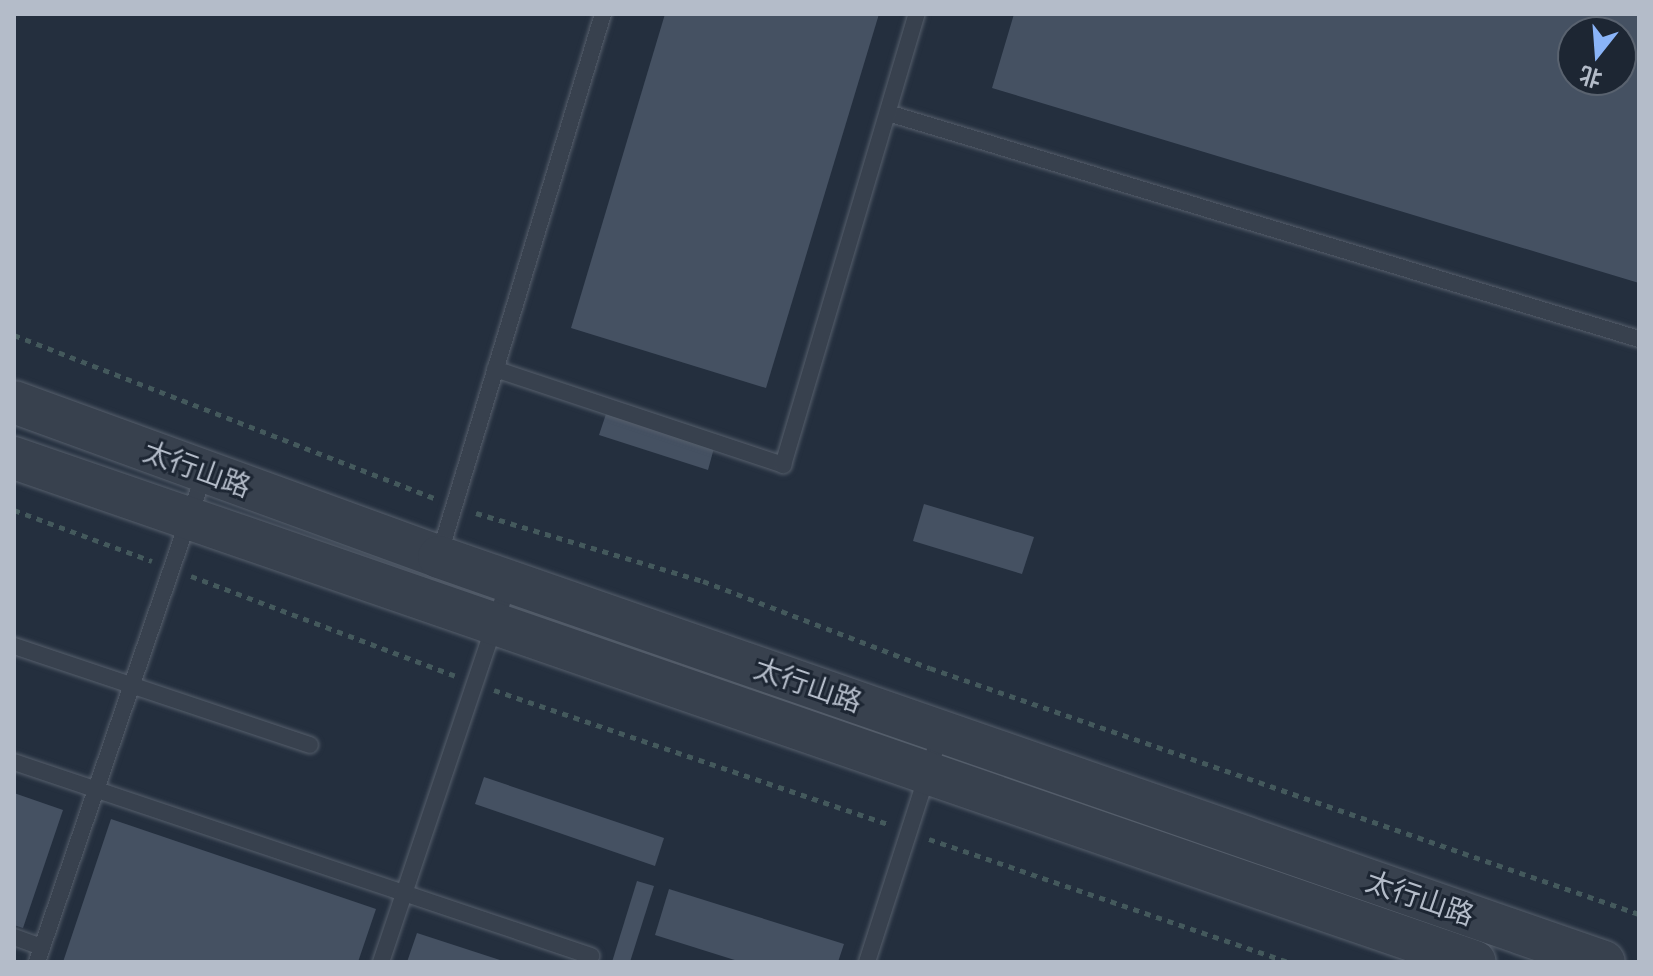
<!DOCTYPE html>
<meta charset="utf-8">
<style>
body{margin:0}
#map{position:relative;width:1653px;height:976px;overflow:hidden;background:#242f3e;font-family:"PT Sans","Noto Sans SC",sans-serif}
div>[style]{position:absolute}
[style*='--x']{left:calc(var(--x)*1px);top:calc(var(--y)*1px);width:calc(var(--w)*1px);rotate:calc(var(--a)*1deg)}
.building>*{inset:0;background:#455162}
.path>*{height:5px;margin-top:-2.5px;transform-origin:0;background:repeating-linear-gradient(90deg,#44595c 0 6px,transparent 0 12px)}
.roads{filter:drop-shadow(0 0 2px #565f6c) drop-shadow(0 0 2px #565f6c)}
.service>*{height:16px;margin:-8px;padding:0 8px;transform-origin:8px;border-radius:8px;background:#38414e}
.tertiary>*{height:42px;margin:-21px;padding:0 21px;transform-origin:21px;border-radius:21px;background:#38414e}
span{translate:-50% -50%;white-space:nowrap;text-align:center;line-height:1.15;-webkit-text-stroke:6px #1d2633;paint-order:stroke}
.street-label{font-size:28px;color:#b4bcc9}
.frame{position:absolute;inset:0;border:16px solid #b4bcc9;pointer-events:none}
.north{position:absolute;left:1557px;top:16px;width:80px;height:80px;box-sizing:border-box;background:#1d2633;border:2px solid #59626f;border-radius:50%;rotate:197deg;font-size:22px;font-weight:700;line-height:32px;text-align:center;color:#b4bcc9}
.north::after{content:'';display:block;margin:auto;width:28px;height:36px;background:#8ab4f8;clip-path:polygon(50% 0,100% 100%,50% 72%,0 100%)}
</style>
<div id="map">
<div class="building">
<i style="clip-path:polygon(665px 14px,879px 14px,766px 388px,571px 328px)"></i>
<i style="clip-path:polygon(evenodd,1014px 14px,1639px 14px,1639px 283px,992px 88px,1014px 14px,1573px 32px,1621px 32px,1621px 80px,1573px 80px,1573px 32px)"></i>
<i style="clip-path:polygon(606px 414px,714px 448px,708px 470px,599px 435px)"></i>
<i style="clip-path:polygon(924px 504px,1034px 537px,1022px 574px,913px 541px)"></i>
<i style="clip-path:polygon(484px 777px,664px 838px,655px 866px,475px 804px)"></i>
<i style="clip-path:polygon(14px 793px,63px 810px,23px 928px,14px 925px)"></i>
<i style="clip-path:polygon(111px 819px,376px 909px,358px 962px,63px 962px)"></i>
<i style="clip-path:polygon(637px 881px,654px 886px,630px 962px,612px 962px)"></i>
<i style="clip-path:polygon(669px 889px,844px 944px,838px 962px,741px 962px,655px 935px)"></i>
<i style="clip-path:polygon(417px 933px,503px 961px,503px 962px,407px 962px)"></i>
</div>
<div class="path">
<i style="--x:14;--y:335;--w:453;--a:21.2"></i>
<i style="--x:14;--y:510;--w:147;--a:20.3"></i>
<i style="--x:476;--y:513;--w:237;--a:16.7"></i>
<i style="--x:703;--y:581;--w:243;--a:21"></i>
<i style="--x:930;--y:668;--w:750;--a:19.14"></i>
<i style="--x:191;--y:576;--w:282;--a:20.7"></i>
<i style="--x:494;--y:690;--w:418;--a:18.8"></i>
<i style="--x:929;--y:839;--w:379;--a:18.9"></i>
</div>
<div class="roads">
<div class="service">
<i style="--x:888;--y:113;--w:784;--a:16.75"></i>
<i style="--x:495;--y:369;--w:304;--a:18.4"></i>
<i style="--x:783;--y:465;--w:470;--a:-73.5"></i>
<i style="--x:439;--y:556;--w:566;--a:-73.17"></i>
<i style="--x:14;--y:646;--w:312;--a:18.5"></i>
<i style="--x:14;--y:762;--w:609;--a:18.58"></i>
<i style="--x:14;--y:937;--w:30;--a:20"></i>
<i style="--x:37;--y:962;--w:519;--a:-71.11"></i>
<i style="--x:381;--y:962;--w:402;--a:-71.4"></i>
<i style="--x:867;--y:962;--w:243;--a:-72.2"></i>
</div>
<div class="tertiary">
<i style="--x:14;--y:402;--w:452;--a:20"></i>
<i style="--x:439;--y:557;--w:1233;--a:19.17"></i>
<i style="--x:14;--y:458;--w:1545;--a:19.03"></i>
</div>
</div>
<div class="street-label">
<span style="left:197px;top:469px;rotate:20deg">太行山路</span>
<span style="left:808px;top:685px;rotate:19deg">太行山路</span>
<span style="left:1420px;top:898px;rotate:19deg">太行山路</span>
</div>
<div class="frame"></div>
<div class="north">北</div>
</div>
